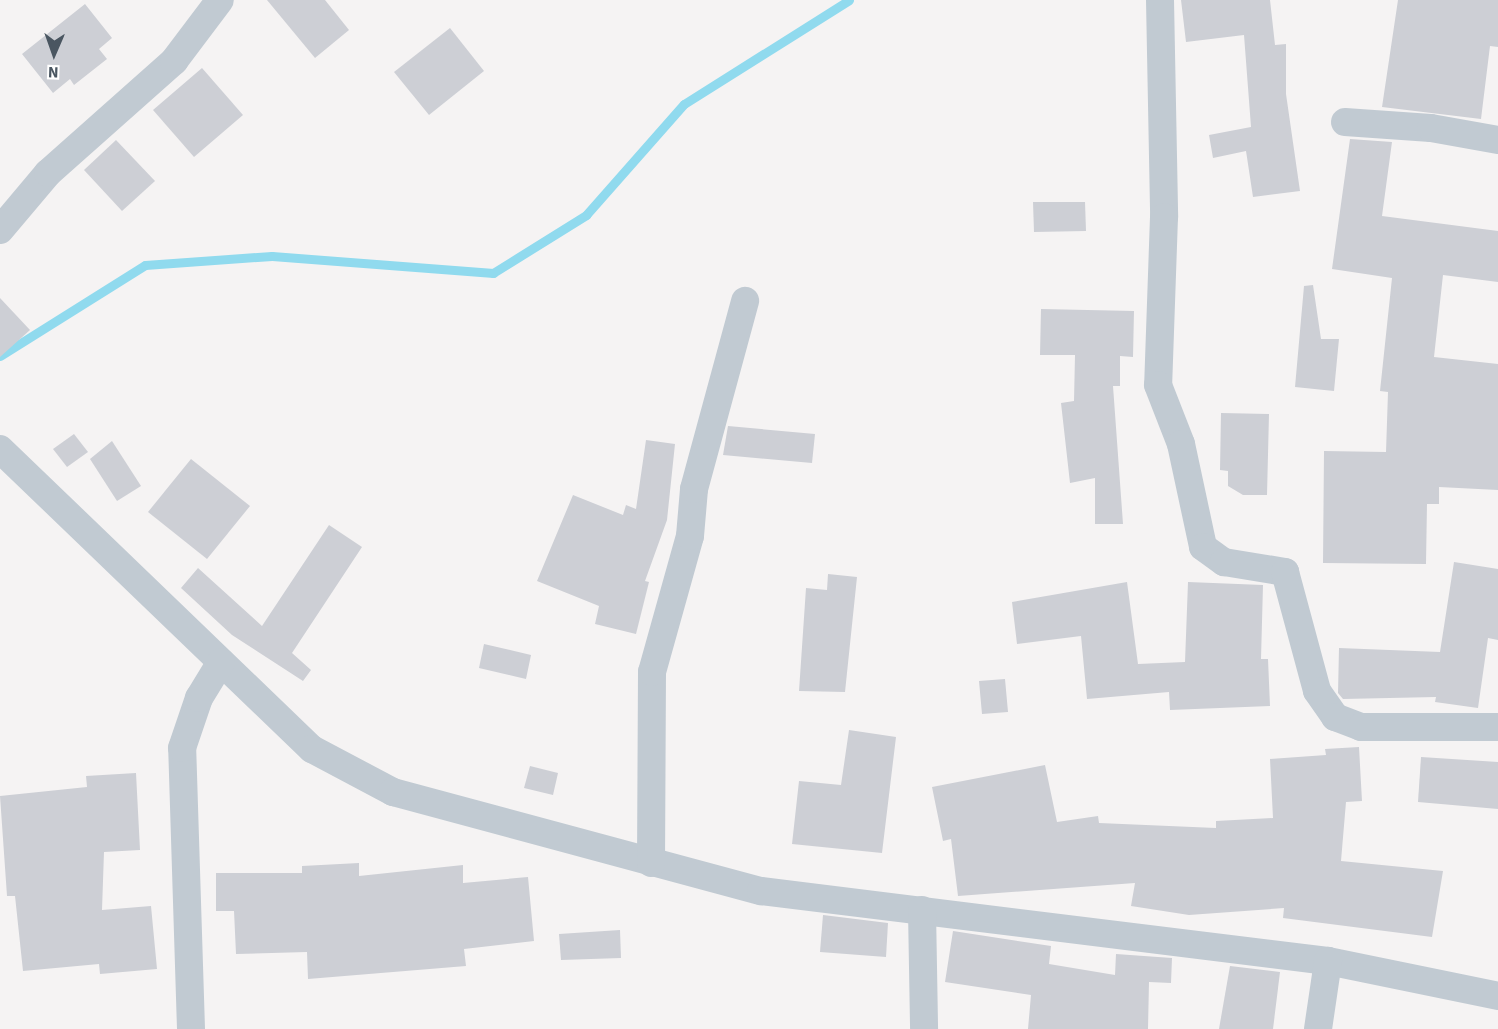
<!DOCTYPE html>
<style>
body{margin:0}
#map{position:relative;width:1498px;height:1029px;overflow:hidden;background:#f5f3f3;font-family:"Source Sans 3",sans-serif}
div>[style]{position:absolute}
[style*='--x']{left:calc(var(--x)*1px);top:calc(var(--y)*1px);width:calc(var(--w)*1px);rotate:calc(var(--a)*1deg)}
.stream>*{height:9px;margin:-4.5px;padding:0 4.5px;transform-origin:4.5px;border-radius:4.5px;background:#90daee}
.building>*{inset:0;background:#cdcfd5}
.street>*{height:28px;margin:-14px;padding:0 14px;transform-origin:14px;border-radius:14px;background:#c1cad2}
span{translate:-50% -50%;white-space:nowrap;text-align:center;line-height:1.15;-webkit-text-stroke:5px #fff;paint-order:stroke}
.north{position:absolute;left:24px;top:24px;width:60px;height:60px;-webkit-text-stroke:4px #fff;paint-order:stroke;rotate:182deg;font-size:16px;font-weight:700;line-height:24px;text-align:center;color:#4a5661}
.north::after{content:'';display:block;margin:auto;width:21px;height:27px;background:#4a5661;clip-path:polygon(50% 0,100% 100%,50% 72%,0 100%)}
</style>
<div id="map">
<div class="stream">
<i style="--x:0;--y:356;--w:171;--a:-32.1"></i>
<i style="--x:145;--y:265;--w:127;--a:-4.1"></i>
<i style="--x:272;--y:256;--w:222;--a:4.4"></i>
<i style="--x:493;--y:273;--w:110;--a:-31.9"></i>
<i style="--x:586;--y:215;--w:148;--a:-48.6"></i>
<i style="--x:684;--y:104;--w:195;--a:-32.2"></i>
</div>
<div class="building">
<i style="clip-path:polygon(267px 0,325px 0,349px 30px,315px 58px)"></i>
<i style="clip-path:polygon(1181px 0,1270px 0,1275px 45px,1286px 44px,1286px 94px,1300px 191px,1253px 197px,1246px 151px,1213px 158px,1209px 135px,1251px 127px,1244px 35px,1186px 42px)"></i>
<i style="clip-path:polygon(1398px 0,1498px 0,1498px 47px,1490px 46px,1481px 119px,1382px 107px)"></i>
<i style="clip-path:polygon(85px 4px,112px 38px,99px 49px,107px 59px,74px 85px,70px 79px,53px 93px,22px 54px)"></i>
<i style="clip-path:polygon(450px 28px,484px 71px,429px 115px,394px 72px)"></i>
<i style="clip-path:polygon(202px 68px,243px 115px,194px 157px,153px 110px)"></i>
<i style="clip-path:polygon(1350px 139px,1392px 142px,1382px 216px,1498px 231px,1498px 282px,1443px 275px,1434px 357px,1498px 364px,1498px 490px,1439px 487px,1439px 504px,1427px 504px,1426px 564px,1323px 563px,1324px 451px,1386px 452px,1388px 392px,1380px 391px,1392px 278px,1332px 269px)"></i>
<i style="clip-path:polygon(116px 140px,155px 181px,122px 211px,84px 170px)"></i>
<i style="clip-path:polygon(1033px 202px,1085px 202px,1086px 231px,1034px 232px)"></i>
<i style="clip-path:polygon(1313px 285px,1321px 339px,1339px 339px,1334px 391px,1295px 387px,1304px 286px)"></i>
<i style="clip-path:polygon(0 298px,30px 330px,0 357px)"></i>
<i style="clip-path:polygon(1041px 309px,1134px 311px,1133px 357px,1120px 356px,1120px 386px,1113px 386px,1123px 524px,1095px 524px,1095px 478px,1070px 483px,1061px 403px,1074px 401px,1075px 355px,1040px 355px)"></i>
<i style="clip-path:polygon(1221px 413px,1269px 414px,1267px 495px,1243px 495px,1228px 486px,1228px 471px,1220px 470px)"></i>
<i style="clip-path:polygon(728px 426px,815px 434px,812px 463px,723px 455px)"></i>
<i style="clip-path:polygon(74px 434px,88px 452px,67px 467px,53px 449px)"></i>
<i style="clip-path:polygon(646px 440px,675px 444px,667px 520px,645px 581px,649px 582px,636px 634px,595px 624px,599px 606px,537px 581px,573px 495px,623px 515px,626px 505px,636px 509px)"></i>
<i style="clip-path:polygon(112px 441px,141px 486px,117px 501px,90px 459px)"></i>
<i style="clip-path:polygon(191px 459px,250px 506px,207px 559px,148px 512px)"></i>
<i style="clip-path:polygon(329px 525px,362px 547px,292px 653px,311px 670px,303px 681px,232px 635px,181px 588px,198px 568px,262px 626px)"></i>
<i style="clip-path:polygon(1454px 562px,1498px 569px,1498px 640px,1488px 638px,1478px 708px,1435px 702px,1436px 697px,1343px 699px,1338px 693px,1339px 648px,1440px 652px)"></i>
<i style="clip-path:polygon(828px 574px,857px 577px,845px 692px,799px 691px,806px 588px,827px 590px)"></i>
<i style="clip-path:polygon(1127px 582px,1138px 664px,1185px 662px,1188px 582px,1263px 585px,1261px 659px,1268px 659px,1270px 706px,1170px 710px,1169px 692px,1087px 699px,1081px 636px,1017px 644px,1012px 602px)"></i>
<i style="clip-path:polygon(484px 644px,531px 655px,526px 679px,479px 668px)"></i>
<i style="clip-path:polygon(1005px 679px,1008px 712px,982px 714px,979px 681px)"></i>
<i style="clip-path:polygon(849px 730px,896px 737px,882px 853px,792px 844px,799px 781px,841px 785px)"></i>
<i style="clip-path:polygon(1359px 747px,1362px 801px,1346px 802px,1341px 861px,1443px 871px,1432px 937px,1283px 918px,1284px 908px,1189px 915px,1131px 906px,1135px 883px,958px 896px,951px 839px,943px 841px,932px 787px,1045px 765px,1057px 822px,1098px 816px,1099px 823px,1216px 828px,1216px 821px,1273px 818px,1270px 759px,1326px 755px,1325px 749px)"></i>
<i style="clip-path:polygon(1421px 757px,1498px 762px,1498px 809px,1418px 802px)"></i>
<i style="clip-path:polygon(530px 766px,558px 773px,553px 795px,524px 788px)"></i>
<i style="clip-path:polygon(136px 773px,140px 850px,104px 852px,102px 910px,151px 906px,157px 969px,100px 974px,99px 964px,23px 971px,15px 896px,7px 896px,0 796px,87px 787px,86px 776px)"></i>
<i style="clip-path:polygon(359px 863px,359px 876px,463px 865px,463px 883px,528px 877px,534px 941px,464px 949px,466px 966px,308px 979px,307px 952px,236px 954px,234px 911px,216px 911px,216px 873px,302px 873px,302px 866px)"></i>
<i style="clip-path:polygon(823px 915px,888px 923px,886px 957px,820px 952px)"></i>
<i style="clip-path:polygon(620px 930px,621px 958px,561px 960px,559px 934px)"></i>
<i style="clip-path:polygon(953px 931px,1051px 946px,1049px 964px,1115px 975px,1116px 954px,1172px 958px,1171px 983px,1149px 982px,1148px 1029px,1028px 1029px,1031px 995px,945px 982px)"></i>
<i style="clip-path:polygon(1230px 966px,1280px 972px,1273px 1029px,1219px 1029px)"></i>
</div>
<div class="street">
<i style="--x:1160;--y:0;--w:217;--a:88.9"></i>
<i style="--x:1164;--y:217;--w:168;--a:92"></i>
<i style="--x:1158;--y:385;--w:63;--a:68.7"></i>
<i style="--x:1181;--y:444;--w:105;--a:77.9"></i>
<i style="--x:1203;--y:547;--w:26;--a:36"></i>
<i style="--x:1224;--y:562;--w:62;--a:9.3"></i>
<i style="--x:1285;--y:572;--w:123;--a:74.9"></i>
<i style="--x:1317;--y:691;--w:32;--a:55"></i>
<i style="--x:1335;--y:717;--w:28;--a:21"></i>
<i style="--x:1361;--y:727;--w:137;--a:0"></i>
<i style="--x:1345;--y:122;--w:86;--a:4"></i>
<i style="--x:1431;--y:128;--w:68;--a:10.2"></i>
<i style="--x:0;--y:230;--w:75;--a:-49.9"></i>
<i style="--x:48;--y:173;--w:169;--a:-41.6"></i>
<i style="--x:174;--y:61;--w:76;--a:-53"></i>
<i style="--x:0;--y:449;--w:433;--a:43.9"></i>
<i style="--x:312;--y:749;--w:92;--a:28"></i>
<i style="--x:393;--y:792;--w:381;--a:15.1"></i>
<i style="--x:761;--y:891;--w:571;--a:7.04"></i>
<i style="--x:1328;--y:961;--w:174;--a:11.6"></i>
<i style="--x:651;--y:863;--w:191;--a:-89.7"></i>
<i style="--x:652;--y:672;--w:141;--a:-74.4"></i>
<i style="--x:690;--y:536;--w:47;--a:-85.1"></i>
<i style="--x:694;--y:489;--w:195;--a:-74.8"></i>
<i style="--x:922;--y:910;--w:119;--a:89"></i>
<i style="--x:191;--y:1029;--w:281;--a:-91.8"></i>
<i style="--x:182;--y:748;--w:53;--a:-71.2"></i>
<i style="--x:199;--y:698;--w:42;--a:-58.6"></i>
<i style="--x:1318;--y:1029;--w:69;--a:-81.6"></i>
</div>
<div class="north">N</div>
</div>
